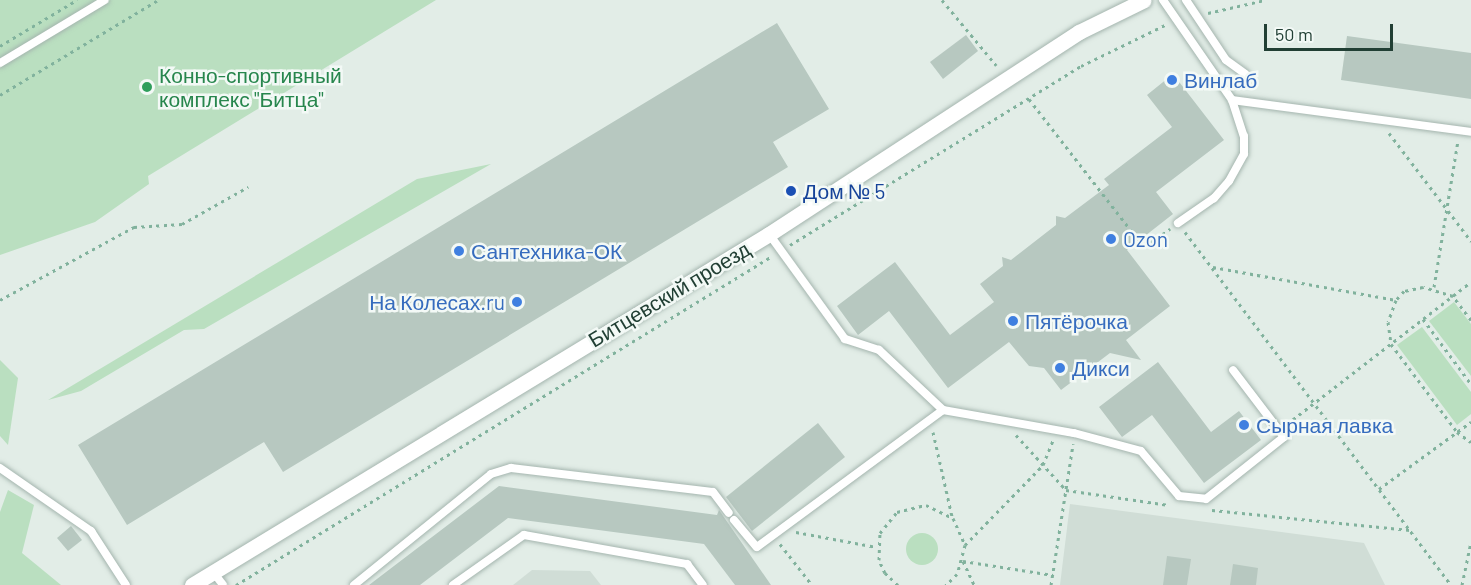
<!DOCTYPE html>
<meta charset="utf-8">
<style>
body{margin:0}
#map{position:relative;width:1471px;height:585px;overflow:hidden;background:#e2ede7;font-family:Barlow,sans-serif}
div>[style]{position:absolute}
[style*='--x']{left:calc(var(--x)*1px);top:calc(var(--y)*1px);width:calc(var(--w)*1px);rotate:calc(var(--a)*1deg)}
.built>*{inset:0;background:#d0ddd6}
.green>*{inset:0;background:#badfc0}
.round{border-radius:50%}
.building>*{inset:0;background:#b7c8c0}
.path>*{height:3px;margin-top:-1.5px;transform-origin:0;background:repeating-linear-gradient(90deg,#81b29d 0 3px,transparent 0 7.5px)}
.roads{filter:drop-shadow(0 0 2px #a4b5ae) drop-shadow(0 0 2px #a4b5ae)}
.lane>*{height:8px;margin:-4px;padding:0 4px;transform-origin:4px;border-radius:4px;background:#fff}
.street>*{height:15px;margin:-7.5px;padding:0 7.5px;transform-origin:7.5px;border-radius:7.5px;background:#fff}
.dots>*{width:16px;height:16px;translate:-50% -50%;box-sizing:border-box;border:3px solid #f3f9f6;border-radius:50%}
span{translate:-50% -50%;white-space:nowrap;text-align:center;line-height:1.15;-webkit-text-stroke:5px #f3f9f6;paint-order:stroke}
.leisure-label{font-size:21px;color:#27864d}
.left{translate:0 -50%;text-align:left}
.shop-label{font-size:21px;color:#366cbe}
.right{translate:-100% -50%;text-align:right}
.transit-label{font-size:21px;color:#164399}
.street-label{font-size:21px;color:#213f34}
.scale{position:absolute;left:1264px;top:24px;width:129px;height:27px;box-sizing:border-box;border:3px solid #213f34;border-top:0;padding-left:8px;font-size:18px;line-height:21px;white-space:nowrap;color:#213f34;-webkit-text-stroke:4px #f3f9f6;paint-order:stroke}
</style>
<div id="map">
<div class="built">
<i style="clip-path:polygon(1070px 504px,1364px 543px,1385px 585px,1060px 585px)"></i>
<i style="clip-path:polygon(532px 570px,590px 571px,601px 585px,513px 585px)"></i>
</div>
<div class="green">
<i style="clip-path:polygon(0 0,436px 0,148px 176px,149px 184px,95px 222px,0 255px)"></i>
<i style="clip-path:polygon(491px 164px,204px 329px,184px 330px,81px 391px,48px 400px,417px 179px)"></i>
<i style="clip-path:polygon(1454px 302px,1471px 324px,1471px 376px,1429px 321px)"></i>
<i style="clip-path:polygon(1422px 327px,1471px 392px,1471px 414px,1457px 425px,1397px 345px)"></i>
<i style="clip-path:polygon(0 360px,18px 378px,8px 445px,0 436px)"></i>
<i style="clip-path:polygon(8px 490px,34px 505px,22px 553px,61px 585px,0 585px,0 512px)"></i>
<i class="round" style="left:906px;top:533px;width:32px;height:32px"></i>
</div>
<div class="building">
<i style="clip-path:polygon(777px 23px,829px 109px,773px 142px,788px 167px,283px 472px,264px 442px,127px 525px,78px 445px)"></i>
<i style="clip-path:polygon(966px 35px,978px 51px,943px 79px,930px 62px)"></i>
<i style="clip-path:polygon(1347px 36px,1471px 53px,1471px 99px,1341px 80px)"></i>
<i style="clip-path:polygon(1173px 74px,1224px 140px,1156px 192px,1173px 214px,1127px 250px,1170px 306px,1126px 340px,1141px 360px,1110px 353px,1061px 390px,1044px 368px,1029px 366px,1009px 342px,948px 388px,889px 311px,858px 335px,837px 306px,895px 262px,950px 335px,994px 302px,980px 284px,1003px 266px,1002px 257px,1011px 260px,1056px 225px,1056px 216px,1065px 218px,1109px 185px,1104px 179px,1172px 127px,1147px 95px)"></i>
<i style="clip-path:polygon(1158px 362px,1211px 432px,1239px 411px,1261px 440px,1204px 483px,1152px 415px,1122px 437px,1099px 407px)"></i>
<i style="clip-path:polygon(818px 423px,845px 457px,752px 531px,726px 497px)"></i>
<i style="clip-path:polygon(499px 486px,717px 515px,719px 510px,771px 585px,735px 585px,704px 544px,508px 518px,420px 585px,369px 585px)"></i>
<i style="clip-path:polygon(71px 526px,82px 540px,68px 551px,57px 538px)"></i>
<i style="clip-path:polygon(1167px 556px,1191px 559px,1187px 585px,1163px 585px)"></i>
<i style="clip-path:polygon(1233px 564px,1258px 568px,1256px 585px,1230px 585px)"></i>
</div>
<div class="path">
<i style="--x:942;--y:0;--w:85;--a:50.3"></i>
<i style="--x:1208;--y:13;--w:58;--a:-12.8"></i>
<i style="--x:0;--y:46;--w:90;--a:-30.9"></i>
<i style="--x:0;--y:95;--w:184;--a:-31"></i>
<i style="--x:1029;--y:99;--w:187;--a:52.2"></i>
<i style="--x:1144;--y:247;--w:32;--a:-35"></i>
<i style="--x:1389;--y:133;--w:136;--a:52.8"></i>
<i style="--x:1185;--y:232;--w:442;--a:53"></i>
<i style="--x:790;--y:245;--w:342;--a:-31.6"></i>
<i style="--x:1081;--y:66;--w:96;--a:-26"></i>
<i style="--x:1213;--y:267;--w:186;--a:10.2"></i>
<i style="--x:1434;--y:287;--w:148;--a:-80.7"></i>
<i style="--x:0;--y:300;--w:153;--a:-28.6"></i>
<i style="--x:134;--y:227;--w:48;--a:-3.6"></i>
<i style="--x:182;--y:224;--w:76;--a:-29.3"></i>
<i style="--x:1423;--y:319;--w:81;--a:53.6"></i>
<i style="--x:1471;--y:320;--w:30;--a:-127"></i>
<i style="--x:1453;--y:296;--w:31;--a:-163"></i>
<i style="--x:1423;--y:287;--w:19;--a:168"></i>
<i style="--x:1404;--y:291;--w:12;--a:132"></i>
<i style="--x:1396;--y:300;--w:23;--a:110"></i>
<i style="--x:1388;--y:322;--w:22;--a:82"></i>
<i style="--x:1391;--y:344;--w:110;--a:53.1"></i>
<i style="--x:1457;--y:432;--w:17;--a:36"></i>
<i style="--x:1287;--y:424;--w:232;--a:-37.7"></i>
<i style="--x:933;--y:432;--w:86;--a:77.3"></i>
<i style="--x:1016;--y:435;--w:74;--a:47.7"></i>
<i style="--x:1066;--y:490;--w:104;--a:8.3"></i>
<i style="--x:1379;--y:489;--w:114;--a:-36.1"></i>
<i style="--x:1212;--y:510;--w:199;--a:5.8"></i>
<i style="--x:796;--y:532;--w:82;--a:10.5"></i>
<i style="--x:780;--y:544;--w:52;--a:52"></i>
<i style="--x:965;--y:545;--w:112;--a:-45.7"></i>
<i style="--x:1043;--y:465;--w:27;--a:-68"></i>
<i style="--x:963;--y:561;--w:91;--a:8.8"></i>
<i style="--x:963;--y:561;--w:26;--a:65"></i>
<i style="--x:236;--y:585;--w:629;--a:-31.54"></i>
<i style="--x:898;--y:585;--w:18;--a:-137"></i>
<i style="--x:885;--y:573;--w:14;--a:-115"></i>
<i style="--x:879;--y:560;--w:27;--a:-88"></i>
<i style="--x:880;--y:533;--w:27;--a:-51"></i>
<i style="--x:897;--y:512;--w:30;--a:-14"></i>
<i style="--x:926;--y:505;--w:30;--a:26"></i>
<i style="--x:953;--y:518;--w:30;--a:66"></i>
<i style="--x:965;--y:545;--w:30;--a:105"></i>
<i style="--x:957;--y:574;--w:16;--a:135"></i>
<i style="--x:1051;--y:585;--w:143;--a:-81.1"></i>
<i style="--x:1462;--y:585;--w:44;--a:-78.2"></i>
</div>
<div class="roads">
<div class="lane">
<i style="--x:1163;--y:0;--w:121;--a:55.4"></i>
<i style="--x:1232;--y:100;--w:38;--a:72"></i>
<i style="--x:1244;--y:136;--w:18;--a:90"></i>
<i style="--x:1244;--y:154;--w:31;--a:119"></i>
<i style="--x:1229;--y:181;--w:23;--a:131"></i>
<i style="--x:1214;--y:198;--w:44;--a:145.2"></i>
<i style="--x:1186;--y:0;--w:72;--a:56.3"></i>
<i style="--x:1226;--y:60;--w:24;--a:36"></i>
<i style="--x:0;--y:63;--w:122;--a:-31"></i>
<i style="--x:1232;--y:100;--w:241;--a:7.6"></i>
<i style="--x:943;--y:410;--w:133;--a:10"></i>
<i style="--x:1074;--y:433;--w:69;--a:15"></i>
<i style="--x:1141;--y:451;--w:59;--a:49.8"></i>
<i style="--x:1179;--y:496;--w:27;--a:6"></i>
<i style="--x:1206;--y:499;--w:100;--a:-38.5"></i>
<i style="--x:1284;--y:437;--w:84;--a:-127.3"></i>
<i style="--x:0;--y:468;--w:111;--a:34.7"></i>
<i style="--x:91;--y:531;--w:64;--a:57.1"></i>
<i style="--x:734;--y:520;--w:35;--a:50"></i>
<i style="--x:757;--y:547;--w:231;--a:-36.4"></i>
<i style="--x:943;--y:410;--w:88;--a:-136.8"></i>
<i style="--x:879;--y:350;--w:36;--a:-162"></i>
<i style="--x:845;--y:339;--w:130;--a:-125.9"></i>
<i style="--x:213;--y:572;--w:16;--a:52"></i>
<i style="--x:354;--y:585;--w:176;--a:-39"></i>
<i style="--x:491;--y:474;--w:21;--a:-17"></i>
<i style="--x:511;--y:468;--w:203;--a:6.8"></i>
<i style="--x:713;--y:492;--w:26;--a:53"></i>
<i style="--x:453;--y:585;--w:87;--a:-35.2"></i>
<i style="--x:524;--y:535;--w:166;--a:10.1"></i>
<i style="--x:687;--y:564;--w:26;--a:53"></i>
</div>
<div class="street">
<i style="--x:192;--y:585;--w:675;--a:-31.31"></i>
<i style="--x:769;--y:234;--w:370;--a:-33.1"></i>
<i style="--x:1079;--y:32;--w:72;--a:-26.2"></i>
</div>
</div>
<div class="dots">
<i style="left:1172px;top:80px;background:#3f7fe0"></i>
<i style="left:147px;top:87px;background:#2e9e5b"></i>
<i style="left:791px;top:191px;background:#1a4fb4"></i>
<i style="left:1111px;top:239px;background:#3f7fe0"></i>
<i style="left:459px;top:251px;background:#3f7fe0"></i>
<i style="left:517px;top:302px;background:#3f7fe0"></i>
<i style="left:1013px;top:321px;background:#3f7fe0"></i>
<i style="left:1060px;top:368px;background:#3f7fe0"></i>
<i style="left:1244px;top:425px;background:#3f7fe0"></i>
</div>
<div class="leisure-label">
<span class="left" style="left:159px;top:87px">Конно-спортивный<br>комплекс "Битца"</span>
</div>
<div class="shop-label">
<span class="left" style="left:1184px;top:80px">Винлаб</span>
<span class="left" style="left:1123px;top:239px">Ozon</span>
<span class="left" style="left:471px;top:251px">Сантехника-ОК</span>
<span class="right" style="left:505px;top:302px">На Колесах.ru</span>
<span class="left" style="left:1025px;top:321px">Пятёрочка</span>
<span class="left" style="left:1072px;top:368px">Дикси</span>
<span class="left" style="left:1256px;top:425px">Сырная лавка</span>
</div>
<div class="transit-label">
<span class="left" style="left:803px;top:191px">Дом № 5</span>
</div>
<div class="street-label">
<span style="left:669px;top:294px;rotate:-31deg">Битцевский проезд</span>
</div>
<div class="scale">50 m</div>
</div>
